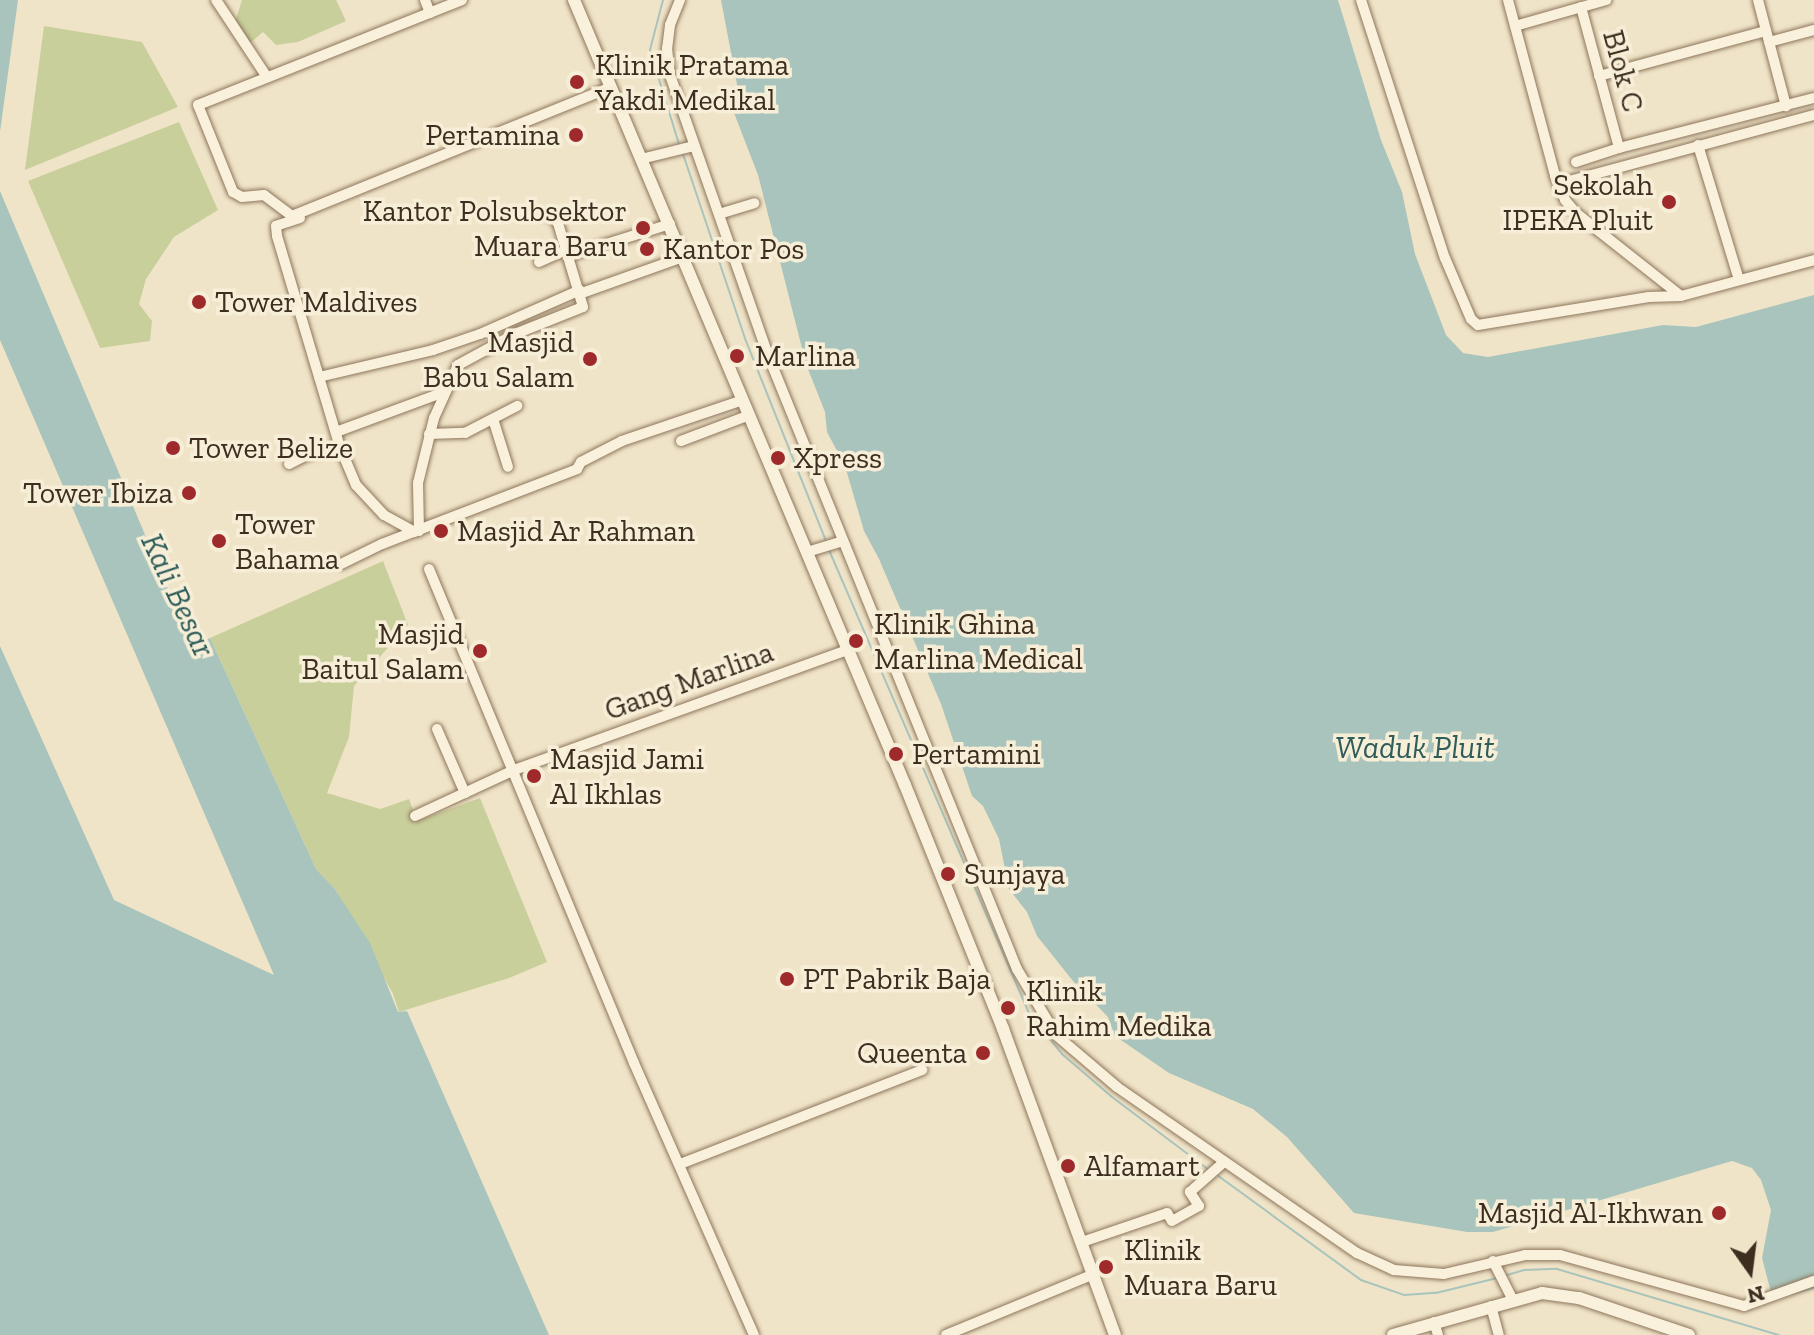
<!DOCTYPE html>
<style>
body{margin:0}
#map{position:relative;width:1814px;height:1335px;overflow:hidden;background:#f0e4c8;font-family:"Zilla Slab",serif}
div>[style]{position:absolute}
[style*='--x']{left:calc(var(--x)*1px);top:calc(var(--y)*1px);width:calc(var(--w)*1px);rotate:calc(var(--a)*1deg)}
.green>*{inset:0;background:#c9cf9b}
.water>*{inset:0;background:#a9c4bc}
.stream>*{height:2px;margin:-1px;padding:0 1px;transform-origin:1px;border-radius:1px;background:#a9c4bc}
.roads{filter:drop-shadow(0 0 2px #8d765c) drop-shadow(0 0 2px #8d765c)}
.minor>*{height:10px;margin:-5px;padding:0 5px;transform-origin:5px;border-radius:5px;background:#faf1dc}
.tertiary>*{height:12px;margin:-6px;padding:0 6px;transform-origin:6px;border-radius:6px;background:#faf1dc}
.dots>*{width:22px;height:22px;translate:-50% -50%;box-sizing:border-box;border:4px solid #f7eed8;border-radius:50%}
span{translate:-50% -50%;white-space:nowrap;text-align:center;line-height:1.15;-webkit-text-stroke:7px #f7eed8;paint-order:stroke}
.poi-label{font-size:30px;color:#3d2e20}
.left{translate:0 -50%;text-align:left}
.right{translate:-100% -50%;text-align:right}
.street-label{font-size:30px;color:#3d2e20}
.water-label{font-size:32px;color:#2f5d5a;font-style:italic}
.north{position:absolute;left:1710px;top:1231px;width:80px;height:80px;-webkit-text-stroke:6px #f7eed8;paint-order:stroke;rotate:166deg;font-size:22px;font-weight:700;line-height:32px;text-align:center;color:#3d2e20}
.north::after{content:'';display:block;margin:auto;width:28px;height:36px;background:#3d2e20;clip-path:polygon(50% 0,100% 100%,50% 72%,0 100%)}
</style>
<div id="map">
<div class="green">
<i style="clip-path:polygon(242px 0,336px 0,346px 21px,298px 42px,276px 45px,263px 32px,249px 44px,235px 22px)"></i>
<i style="clip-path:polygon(44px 26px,142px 42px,178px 107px,25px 170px)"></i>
<i style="clip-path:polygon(179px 122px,218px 210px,174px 237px,146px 279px,139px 304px,152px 321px,150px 341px,100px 348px,28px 181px)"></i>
<i style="clip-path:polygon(383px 561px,408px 625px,354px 686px,349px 737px,327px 793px,380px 809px,409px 799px,417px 821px,480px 798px,547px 962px,509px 978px,399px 1012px,393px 994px,334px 888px,316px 869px,210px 638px)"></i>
</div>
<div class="water">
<i style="clip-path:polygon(0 0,18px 0,0 132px)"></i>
<i style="clip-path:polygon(721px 0,1338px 0,1381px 140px,1402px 192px,1415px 254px,1446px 335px,1463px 353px,1488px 357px,1663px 325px,1696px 327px,1814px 295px,1814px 1289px,1773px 1300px,1762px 1258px,1771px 1210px,1761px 1180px,1752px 1168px,1732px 1161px,1493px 1232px,1467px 1232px,1354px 1213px,1287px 1137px,1253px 1109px,1169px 1073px,1115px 1036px,1108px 1017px,1073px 981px,1037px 936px,1027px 912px,1009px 889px,999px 839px,983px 806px,972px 796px,941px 704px,879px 559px,864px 531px,845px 466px,827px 432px,825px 412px,806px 364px,758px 175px,731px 105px,738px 90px)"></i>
<i style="clip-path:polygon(0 191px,192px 646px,210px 638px,316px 869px,334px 888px,370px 943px,398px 1012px,407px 1011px,549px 1335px,0 1335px,0 646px,114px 900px,274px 975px,0 340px)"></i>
</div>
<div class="stream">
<i style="--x:663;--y:0;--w:52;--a:104.6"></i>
<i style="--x:650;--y:50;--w:98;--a:72.9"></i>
<i style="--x:683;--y:154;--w:197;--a:71.4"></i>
<i style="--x:746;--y:341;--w:215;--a:68.2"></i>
<i style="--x:829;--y:550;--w:502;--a:66.65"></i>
<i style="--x:1028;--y:1011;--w:55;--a:51.7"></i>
<i style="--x:1062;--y:1054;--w:66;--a:40.7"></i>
<i style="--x:1112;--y:1097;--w:121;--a:37"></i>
<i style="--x:1217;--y:1175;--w:178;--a:36.1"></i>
<i style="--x:1361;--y:1280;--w:46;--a:19.2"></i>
<i style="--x:1404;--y:1295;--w:32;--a:-4"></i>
<i style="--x:1436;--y:1293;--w:63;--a:-13.8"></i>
<i style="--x:1507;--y:1275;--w:18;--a:-16"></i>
<i style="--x:1524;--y:1270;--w:33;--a:-2"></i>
<i style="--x:1557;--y:1269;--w:232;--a:16.6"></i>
</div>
<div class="roads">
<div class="minor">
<i style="--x:216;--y:0;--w:92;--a:56.5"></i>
<i style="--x:425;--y:0;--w:14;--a:69"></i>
<i style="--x:462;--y:0;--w:284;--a:158.3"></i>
<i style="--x:198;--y:105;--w:94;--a:68.1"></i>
<i style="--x:233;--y:192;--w:10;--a:29"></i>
<i style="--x:242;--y:197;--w:22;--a:-5"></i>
<i style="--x:264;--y:195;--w:35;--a:37"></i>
<i style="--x:292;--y:216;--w:344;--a:-22"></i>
<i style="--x:680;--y:0;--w:27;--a:112"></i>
<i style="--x:670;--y:25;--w:23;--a:97"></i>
<i style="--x:667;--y:48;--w:27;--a:84"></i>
<i style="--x:670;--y:75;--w:297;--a:70.7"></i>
<i style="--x:768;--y:355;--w:663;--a:67.93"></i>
<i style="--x:1017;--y:969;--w:77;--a:59.4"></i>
<i style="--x:1056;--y:1035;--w:80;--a:40.4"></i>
<i style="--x:1117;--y:1087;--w:292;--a:34.7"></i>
<i style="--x:1357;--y:1253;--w:41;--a:24.7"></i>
<i style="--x:1394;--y:1270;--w:50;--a:4.6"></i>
<i style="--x:1444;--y:1274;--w:83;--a:-13.2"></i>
<i style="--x:1525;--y:1255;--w:35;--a:0"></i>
<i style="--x:1560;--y:1255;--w:191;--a:15.5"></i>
<i style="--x:1744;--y:1306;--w:74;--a:-19.7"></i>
<i style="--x:1361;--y:0;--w:271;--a:72"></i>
<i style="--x:1445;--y:258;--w:66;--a:66.9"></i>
<i style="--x:1471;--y:319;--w:9;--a:41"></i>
<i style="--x:1478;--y:325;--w:173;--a:-9.3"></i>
<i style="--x:1649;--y:297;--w:32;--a:-2"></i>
<i style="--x:1681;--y:296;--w:138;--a:-15.1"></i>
<i style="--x:1508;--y:0;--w:182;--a:75"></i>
<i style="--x:1555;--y:176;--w:26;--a:67"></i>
<i style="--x:1565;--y:200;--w:17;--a:50"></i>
<i style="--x:1576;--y:213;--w:132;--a:38.3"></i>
<i style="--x:1758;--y:0;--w:110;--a:75.2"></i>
<i style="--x:1581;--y:7;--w:146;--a:74.9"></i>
<i style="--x:1515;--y:26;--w:95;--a:-15.9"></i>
<i style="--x:1769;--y:42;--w:47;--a:-14.9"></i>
<i style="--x:1599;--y:76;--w:173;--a:-15.1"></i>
<i style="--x:1698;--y:145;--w:141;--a:73.1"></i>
<i style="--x:641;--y:159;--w:55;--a:-13.8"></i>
<i style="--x:1576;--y:162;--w:45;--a:-18"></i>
<i style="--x:1619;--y:148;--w:201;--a:-14.4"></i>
<i style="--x:1558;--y:184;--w:265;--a:-15.1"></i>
<i style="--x:719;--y:214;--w:37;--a:-17"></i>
<i style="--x:300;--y:218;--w:25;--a:162"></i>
<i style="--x:276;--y:226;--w:10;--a:84"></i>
<i style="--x:277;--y:236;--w:220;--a:73.4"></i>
<i style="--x:340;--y:447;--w:41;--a:67.2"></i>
<i style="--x:356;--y:485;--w:41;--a:47"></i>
<i style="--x:384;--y:515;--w:35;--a:29"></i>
<i style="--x:568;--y:256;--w:107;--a:-17.4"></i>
<i style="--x:539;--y:262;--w:30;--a:-24"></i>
<i style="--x:582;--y:293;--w:107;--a:-19.6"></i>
<i style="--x:319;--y:377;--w:117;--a:-13.3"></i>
<i style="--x:433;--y:350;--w:50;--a:-18.8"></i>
<i style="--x:480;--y:334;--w:109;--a:-23.7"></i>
<i style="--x:493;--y:419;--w:50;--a:72.6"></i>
<i style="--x:336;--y:432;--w:115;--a:-20.3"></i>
<i style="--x:429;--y:434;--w:36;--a:-2"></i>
<i style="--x:465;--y:433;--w:59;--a:-27.4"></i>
<i style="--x:681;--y:441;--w:71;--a:-20.7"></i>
<i style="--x:289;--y:464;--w:20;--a:-27"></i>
<i style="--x:307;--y:455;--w:34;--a:-14"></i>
<i style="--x:419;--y:531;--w:48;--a:-91.2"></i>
<i style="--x:418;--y:483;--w:67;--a:-76.2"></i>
<i style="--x:434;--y:418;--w:58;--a:-65.6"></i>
<i style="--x:458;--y:365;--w:65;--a:-28.5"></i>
<i style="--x:515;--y:334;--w:73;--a:-21.7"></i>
<i style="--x:583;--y:307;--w:88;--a:-106.6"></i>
<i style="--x:558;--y:223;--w:10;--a:-135"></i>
<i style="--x:807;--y:552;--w:37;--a:-17"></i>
<i style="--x:341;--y:564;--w:46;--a:-26"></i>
<i style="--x:382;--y:544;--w:209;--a:-21"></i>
<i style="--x:577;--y:469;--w:8;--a:-60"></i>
<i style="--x:581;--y:462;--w:46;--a:-27.1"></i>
<i style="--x:622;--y:441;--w:125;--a:-18.7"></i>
<i style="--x:429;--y:569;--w:535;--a:67.46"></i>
<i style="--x:634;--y:1063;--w:297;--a:66.2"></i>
<i style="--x:437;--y:729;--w:70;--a:66.4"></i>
<i style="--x:415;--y:816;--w:109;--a:-24.9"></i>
<i style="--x:514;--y:770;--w:355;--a:-19.8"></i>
<i style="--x:680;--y:1164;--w:260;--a:-21.2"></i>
<i style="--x:1082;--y:1242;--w:90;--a:-18.8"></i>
<i style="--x:1167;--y:1213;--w:9;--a:58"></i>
<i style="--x:1172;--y:1221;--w:31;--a:-29"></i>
<i style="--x:1199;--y:1206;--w:17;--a:-123"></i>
<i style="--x:1190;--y:1192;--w:45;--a:-41.4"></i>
<i style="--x:1493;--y:1261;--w:44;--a:62.9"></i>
<i style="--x:1491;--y:1306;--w:30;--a:75"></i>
<i style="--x:1434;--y:1322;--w:14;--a:73"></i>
<i style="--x:946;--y:1335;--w:160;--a:-22.4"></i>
</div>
<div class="tertiary">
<i style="--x:574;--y:0;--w:852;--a:67.14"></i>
<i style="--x:905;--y:785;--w:263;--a:68.1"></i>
<i style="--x:1003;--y:1029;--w:326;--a:69.9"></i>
<i style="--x:1393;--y:1335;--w:155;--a:-15.7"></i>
<i style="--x:1542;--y:1293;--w:37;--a:8"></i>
<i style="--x:1579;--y:1298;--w:116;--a:18.6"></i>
</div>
</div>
<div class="dots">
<i style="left:577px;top:82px;background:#9e2a2b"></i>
<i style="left:576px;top:135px;background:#9e2a2b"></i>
<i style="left:1669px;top:202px;background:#9e2a2b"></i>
<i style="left:643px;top:228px;background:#9e2a2b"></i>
<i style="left:647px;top:249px;background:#9e2a2b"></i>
<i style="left:199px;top:302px;background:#9e2a2b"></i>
<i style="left:737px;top:356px;background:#9e2a2b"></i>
<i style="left:590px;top:359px;background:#9e2a2b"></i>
<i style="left:173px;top:448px;background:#9e2a2b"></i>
<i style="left:778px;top:458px;background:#9e2a2b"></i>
<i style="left:189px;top:493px;background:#9e2a2b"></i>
<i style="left:441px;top:531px;background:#9e2a2b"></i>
<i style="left:219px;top:541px;background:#9e2a2b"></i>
<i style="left:856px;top:641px;background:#9e2a2b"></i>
<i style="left:480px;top:651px;background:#9e2a2b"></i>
<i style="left:896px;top:754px;background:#9e2a2b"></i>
<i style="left:534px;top:776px;background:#9e2a2b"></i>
<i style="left:948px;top:874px;background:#9e2a2b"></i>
<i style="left:787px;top:979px;background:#9e2a2b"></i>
<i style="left:1008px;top:1008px;background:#9e2a2b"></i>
<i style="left:983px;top:1053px;background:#9e2a2b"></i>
<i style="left:1068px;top:1166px;background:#9e2a2b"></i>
<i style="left:1719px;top:1213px;background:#9e2a2b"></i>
<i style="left:1106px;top:1267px;background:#9e2a2b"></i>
</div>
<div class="poi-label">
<span class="left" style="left:595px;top:82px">Klinik Pratama<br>Yakdi Medikal</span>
<span class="right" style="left:560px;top:135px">Pertamina</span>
<span class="right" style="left:1653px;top:202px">Sekolah<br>IPEKA Pluit</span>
<span class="right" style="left:627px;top:228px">Kantor Polsubsektor<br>Muara Baru</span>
<span class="left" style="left:663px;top:249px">Kantor Pos</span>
<span class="left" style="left:215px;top:302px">Tower Maldives</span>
<span class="right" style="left:574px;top:359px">Masjid<br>Babu Salam</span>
<span class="left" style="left:755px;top:356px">Marlina</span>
<span class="left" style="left:189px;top:448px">Tower Belize</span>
<span class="left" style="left:794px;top:458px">Xpress</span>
<span class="right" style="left:173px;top:493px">Tower Ibiza</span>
<span class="left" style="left:235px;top:541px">Tower<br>Bahama</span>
<span class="left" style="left:457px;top:531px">Masjid Ar Rahman</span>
<span class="left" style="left:874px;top:641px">Klinik Ghina<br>Marlina Medical</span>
<span class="right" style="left:464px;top:651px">Masjid<br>Baitul Salam</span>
<span class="left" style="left:912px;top:754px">Pertamini</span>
<span class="left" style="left:550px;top:776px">Masjid Jami<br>Al Ikhlas</span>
<span class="left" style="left:964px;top:874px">Sunjaya</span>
<span class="left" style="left:803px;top:979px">PT Pabrik Baja</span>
<span class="left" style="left:1026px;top:1008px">Klinik<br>Rahim Medika</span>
<span class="right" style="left:967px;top:1053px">Queenta</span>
<span class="left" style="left:1084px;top:1166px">Alfamart</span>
<span class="right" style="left:1703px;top:1213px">Masjid Al-Ikhwan</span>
<span class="left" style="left:1124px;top:1267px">Klinik<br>Muara Baru</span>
</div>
<div class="street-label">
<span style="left:1623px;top:71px;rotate:75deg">Blok C</span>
<span style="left:689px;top:681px;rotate:-20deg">Gang Marlina</span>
</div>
<div class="water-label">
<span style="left:178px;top:595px;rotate:65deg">Kali Besar</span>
<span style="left:1415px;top:747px">Waduk Pluit</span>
</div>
<div class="north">N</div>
</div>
